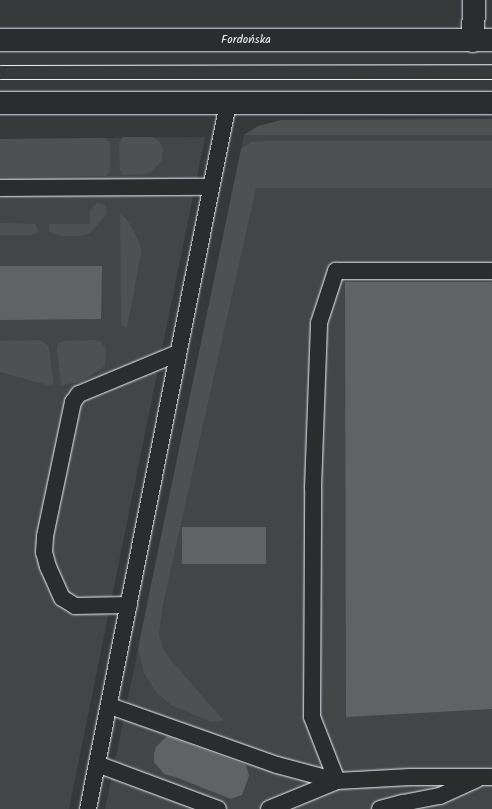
<!DOCTYPE html>
<meta charset="utf-8">
<style>
body{margin:0}
#map{position:relative;width:492px;height:809px;overflow:hidden;background:#35393a;font-family:Kalam,sans-serif}
div>[style]{position:absolute}
[style*='--x']{left:calc(var(--x)*1px);top:calc(var(--y)*1px);width:calc(var(--w)*1px);rotate:calc(var(--a)*1deg)}
.built>*{inset:0;background:#424647}
.green>*{inset:0;background:#4d5152}
.building>*{inset:0;background:#5f6365}
.roads{filter:drop-shadow(0 0 1px #e8f1f8) drop-shadow(0 0 1px #e8f1f8)}
.service>*{height:16px;margin:-8px;padding:0 8px;transform-origin:8px;border-radius:8px;background:#2a2d2e}
.minor>*{height:22px;margin:-11px;padding:0 11px;transform-origin:11px;border-radius:11px;background:#2a2d2e}
.secondary>*{height:22px;margin:-11px;padding:0 11px;transform-origin:11px;border-radius:11px;background:#2a2d2e}
.tram>*{height:1px;margin:-0.5px;padding:0 0.5px;transform-origin:0.5px;border-radius:0.5px;background:#e8f1f8}
span{translate:-50% -50%;white-space:nowrap;text-align:center;line-height:1.15;-webkit-text-stroke:3px #2a2d2e;paint-order:stroke}
.street-label{font-size:12px;color:#e8f1f8}
</style>
<div id="map">
<div class="built">
<i style="clip-path:polygon(244px 135px,492px 135px,492px 809px,105px 809px)"></i>
<i style="clip-path:polygon(205px 137px,69px 809px,0 809px,0 139px)"></i>
</div>
<div class="green">
<i style="clip-path:polygon(492px 119px,492px 135px,244px 135px,258px 126px,281px 120px)"></i>
<i style="clip-path:polygon(123px 137px,153px 137px,158px 140px,162px 145px,163px 151px,162px 160px,152px 172px,147px 174px,123px 175px,120px 171px,119px 143px)"></i>
<i style="clip-path:polygon(106px 138px,110px 143px,110px 171px,106px 176px,0 177px,0 139px)"></i>
<i style="clip-path:polygon(261px 141px,492px 141px,492px 188px,256px 188px,163px 604px,159px 634px,163px 649px,171px 660px,224px 721px,211px 722px,171px 705px,157px 693px,144px 673px,138px 648px,241px 149px,251px 142px)"></i>
<i style="clip-path:polygon(98px 203px,106px 205px,107px 214px,90px 233px,80px 236px,60px 236px,49px 232px,49px 224px,90px 224px,90px 211px,94px 205px)"></i>
<i style="clip-path:polygon(120px 212px,128px 221px,140px 244px,141px 254px,127px 328px,122px 326px,121px 319px)"></i>
<i style="clip-path:polygon(0 223px,35px 224px,38px 230px,37px 233px,32px 235px,0 235px)"></i>
<i style="clip-path:polygon(37px 340px,42px 341px,49px 347px,53px 383px,51px 386px,0 372px,0 341px)"></i>
<i style="clip-path:polygon(95px 340px,101px 342px,106px 349px,105px 366px,81px 382px,61px 385px,57px 350px,58px 344px,63px 341px)"></i>
</div>
<div class="building">
<i style="clip-path:polygon(0 266px,102px 266px,101px 319px,0 320px)"></i>
<i style="clip-path:polygon(345px 282px,492px 282px,492px 709px,346px 717px)"></i>
<i style="clip-path:polygon(182px 527px,266px 527px,266px 564px,182px 564px)"></i>
<i style="clip-path:polygon(167px 736px,246px 765px,249px 776px,242px 795px,231px 799px,178px 778px,164px 774px,154px 762px,154px 754px,156px 747px)"></i>
</div>
<div class="roads">
<div class="service">
<i style="--x:0;--y:188;--w:211;--a:-0.3"></i>
<i style="--x:129;--y:605;--w:54;--a:178.9"></i>
<i style="--x:75;--y:606;--w:15;--a:-148"></i>
<i style="--x:62;--y:598;--w:34;--a:-114"></i>
<i style="--x:48;--y:567;--w:16;--a:-105"></i>
<i style="--x:44;--y:552;--w:16;--a:-86"></i>
<i style="--x:45;--y:536;--w:137;--a:-78.2"></i>
<i style="--x:73;--y:402;--w:10;--a:-53"></i>
<i style="--x:79;--y:394;--w:107;--a:-22.5"></i>
<i style="--x:110;--y:706;--w:177;--a:19.5"></i>
<i style="--x:277;--y:765;--w:62;--a:14.9"></i>
<i style="--x:337;--y:781;--w:73;--a:-3.1"></i>
<i style="--x:410;--y:777;--w:82;--a:0"></i>
<i style="--x:97;--y:764;--w:129;--a:20.4"></i>
<i style="--x:88;--y:809;--w:720;--a:-78.78"></i>
<i style="--x:269;--y:809;--w:74;--a:-22.4"></i>
<i style="--x:337;--y:781;--w:69;--a:-111.3"></i>
<i style="--x:312;--y:717;--w:229;--a:-89.7"></i>
<i style="--x:313;--y:488;--w:165;--a:-87.9"></i>
<i style="--x:319;--y:323;--w:55;--a:-71.9"></i>
<i style="--x:336;--y:271;--w:156;--a:0"></i>
<i style="--x:380;--y:809;--w:24;--a:-15"></i>
<i style="--x:403;--y:803;--w:38;--a:-11"></i>
<i style="--x:440;--y:796;--w:41;--a:-24.7"></i>
</div>
<div class="minor">
<i style="--x:473;--y:41;--w:41;--a:-88.6"></i>
</div>
<div class="secondary">
<i style="--x:0;--y:40;--w:492;--a:0"></i>
<i style="--x:0;--y:103;--w:492;--a:0"></i>
</div>
</div>
<div class="tram">
<i style="--x:0;--y:65;--w:492;--a:-0.1"></i>
<i style="--x:0;--y:79;--w:492;--a:0"></i>
</div>
<div class="street-label">
<span style="left:246px;top:40px">Fordońska</span>
</div>
</div>
